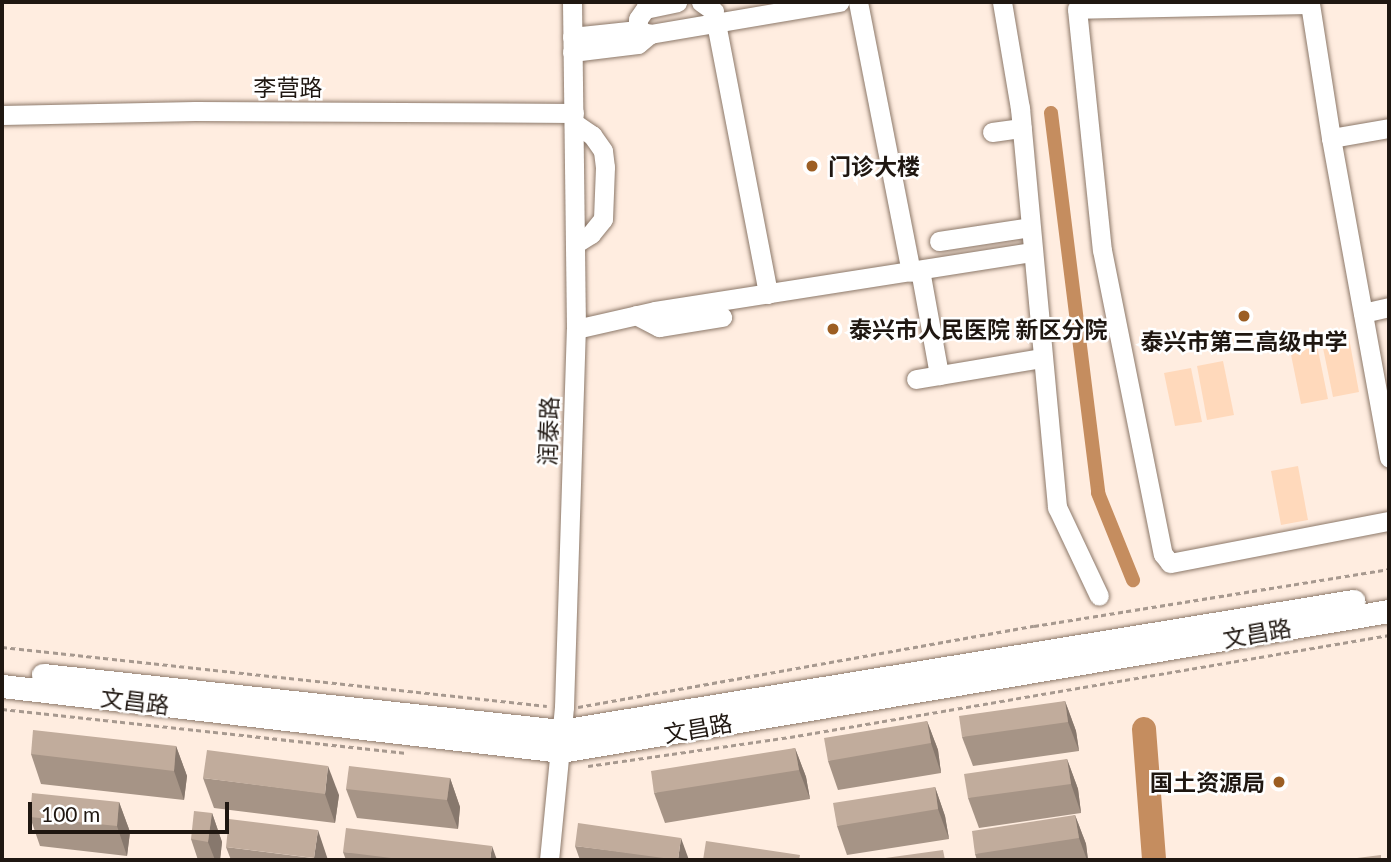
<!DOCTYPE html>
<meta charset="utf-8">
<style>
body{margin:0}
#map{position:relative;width:1391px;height:862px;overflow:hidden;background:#ffede0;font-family:Lato,"Noto Sans SC",sans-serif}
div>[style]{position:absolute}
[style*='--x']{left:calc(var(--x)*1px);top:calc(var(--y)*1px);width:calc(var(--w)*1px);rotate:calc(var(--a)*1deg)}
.green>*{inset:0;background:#ffd9bb}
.canal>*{height:14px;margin:-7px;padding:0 7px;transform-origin:7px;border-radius:7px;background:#c58d5f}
.river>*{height:24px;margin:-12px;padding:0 12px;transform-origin:12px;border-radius:12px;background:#c58d5f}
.path>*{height:2.5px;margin-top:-1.25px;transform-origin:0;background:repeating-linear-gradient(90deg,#a7998f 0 5px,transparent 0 8.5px)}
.roads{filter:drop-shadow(0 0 2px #8c7869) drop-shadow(0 0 2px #8c7869)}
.minor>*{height:19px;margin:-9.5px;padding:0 9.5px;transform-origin:9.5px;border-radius:9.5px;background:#fff}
.major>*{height:23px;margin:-11.5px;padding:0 11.5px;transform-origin:11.5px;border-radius:11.5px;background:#fff}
.wall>*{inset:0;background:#a69486}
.shaded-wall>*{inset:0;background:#87786d}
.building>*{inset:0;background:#c1ac9c}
.dots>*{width:19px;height:19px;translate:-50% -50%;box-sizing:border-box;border:4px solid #fff;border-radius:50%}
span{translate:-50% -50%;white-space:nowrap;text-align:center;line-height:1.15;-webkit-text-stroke:5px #fff;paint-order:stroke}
.street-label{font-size:23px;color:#1f1711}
.poi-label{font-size:23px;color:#1f1711;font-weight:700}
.left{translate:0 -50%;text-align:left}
.right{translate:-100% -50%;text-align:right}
.frame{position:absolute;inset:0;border:4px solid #1f1711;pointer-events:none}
.scale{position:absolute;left:28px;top:802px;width:201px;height:32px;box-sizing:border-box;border:4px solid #1f1711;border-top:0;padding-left:9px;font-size:21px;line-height:24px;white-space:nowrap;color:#1f1711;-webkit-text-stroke:5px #fff;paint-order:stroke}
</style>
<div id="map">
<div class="green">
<i style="clip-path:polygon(1349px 338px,1359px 392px,1333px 397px,1322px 343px)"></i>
<i style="clip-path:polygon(1317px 345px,1328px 399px,1301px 404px,1290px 350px)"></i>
<i style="clip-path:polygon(1223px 361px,1234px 415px,1207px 420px,1197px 366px)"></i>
<i style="clip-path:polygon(1191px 368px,1202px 422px,1175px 426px,1164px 373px)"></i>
<i style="clip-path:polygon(1298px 466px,1308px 520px,1281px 525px,1271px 471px)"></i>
</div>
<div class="canal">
<i style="--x:1051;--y:113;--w:383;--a:82.9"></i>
<i style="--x:1098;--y:493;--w:94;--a:68.1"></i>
</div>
<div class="river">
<i style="--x:1144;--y:729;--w:131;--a:85.6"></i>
</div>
<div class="path">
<i style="--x:2;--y:647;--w:548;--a:6.18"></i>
<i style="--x:578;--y:707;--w:463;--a:-10.1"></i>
<i style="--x:1034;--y:626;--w:360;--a:-9.1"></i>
<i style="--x:2;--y:709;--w:407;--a:6.2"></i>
<i style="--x:588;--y:766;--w:204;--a:-8.2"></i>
<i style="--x:790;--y:737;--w:608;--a:-9.66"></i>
</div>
<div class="roads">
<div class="minor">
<i style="--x:701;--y:2;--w:16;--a:35"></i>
<i style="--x:858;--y:2;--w:275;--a:78.9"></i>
<i style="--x:1002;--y:2;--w:108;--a:80.4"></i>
<i style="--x:1020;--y:108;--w:401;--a:84.7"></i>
<i style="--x:1057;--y:507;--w:98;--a:64.7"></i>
<i style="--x:716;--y:23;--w:276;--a:79.1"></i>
<i style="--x:572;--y:37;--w:64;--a:-6.2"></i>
<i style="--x:636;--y:30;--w:15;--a:16"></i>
<i style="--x:637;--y:40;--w:21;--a:-87"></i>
<i style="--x:638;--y:19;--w:12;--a:-55"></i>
<i style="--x:645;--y:9;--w:33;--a:-12"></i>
<i style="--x:572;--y:52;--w:66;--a:-6.9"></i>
<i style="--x:638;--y:44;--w:16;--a:-40"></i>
<i style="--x:650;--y:34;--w:192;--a:-9.6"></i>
<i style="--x:2;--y:115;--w:193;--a:-1.2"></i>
<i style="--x:195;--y:111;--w:379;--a:0.3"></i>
<i style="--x:574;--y:123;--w:22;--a:34"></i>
<i style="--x:592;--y:135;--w:19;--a:55"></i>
<i style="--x:603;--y:151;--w:16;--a:83"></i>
<i style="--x:605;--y:167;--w:52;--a:92.2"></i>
<i style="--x:603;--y:219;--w:19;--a:129"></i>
<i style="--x:591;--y:234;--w:19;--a:148"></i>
<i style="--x:1389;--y:128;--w:59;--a:170.2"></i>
<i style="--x:1331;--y:138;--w:136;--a:-98.9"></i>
<i style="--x:1310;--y:4;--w:233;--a:178.8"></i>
<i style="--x:1077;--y:9;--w:242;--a:84.1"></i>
<i style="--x:1102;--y:250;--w:310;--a:78.7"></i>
<i style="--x:1163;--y:554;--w:11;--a:52"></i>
<i style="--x:1170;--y:563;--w:223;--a:-10.9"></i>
<i style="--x:992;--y:132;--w:30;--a:-8"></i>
<i style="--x:1331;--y:138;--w:325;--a:79.7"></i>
<i style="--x:939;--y:241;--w:92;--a:-8.7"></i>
<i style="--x:920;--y:270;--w:107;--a:79.7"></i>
<i style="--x:1363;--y:313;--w:27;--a:-13"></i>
<i style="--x:636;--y:315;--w:26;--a:28"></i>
<i style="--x:659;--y:327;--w:64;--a:-9"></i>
<i style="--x:576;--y:329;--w:81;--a:-12.8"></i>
<i style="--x:655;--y:311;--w:382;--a:-8.9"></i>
<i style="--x:916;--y:379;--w:128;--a:-9.5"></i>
<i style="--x:549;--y:860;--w:154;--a:-84.4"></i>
<i style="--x:564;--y:707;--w:378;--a:-88.2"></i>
<i style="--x:576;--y:329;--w:327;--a:-90.7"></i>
</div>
<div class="major">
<i style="--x:43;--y:675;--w:521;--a:6.17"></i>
<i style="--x:561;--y:731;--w:803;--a:-9.32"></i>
<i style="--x:2;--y:686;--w:563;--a:6.63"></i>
<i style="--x:561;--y:751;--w:840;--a:-9.6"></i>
</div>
</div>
<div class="wall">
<i style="clip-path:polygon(1065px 701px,1076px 731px,1079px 751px,973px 766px,962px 737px)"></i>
<i style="clip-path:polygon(927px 721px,938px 750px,941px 773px,838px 790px,828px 761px)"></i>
<i style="clip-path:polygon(176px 746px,187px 776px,184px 800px,41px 784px,31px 754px)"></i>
<i style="clip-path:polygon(795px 748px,806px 777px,810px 799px,665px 823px,654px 793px)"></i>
<i style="clip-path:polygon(1067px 759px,1078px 789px,1081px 813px,979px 828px,968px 798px)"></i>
<i style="clip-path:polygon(203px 778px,339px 795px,335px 823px,214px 808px)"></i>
<i style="clip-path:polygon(450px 778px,460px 807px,458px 829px,357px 818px,346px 789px)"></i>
<i style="clip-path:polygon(935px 787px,945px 816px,949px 839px,847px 855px,837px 826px)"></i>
<i style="clip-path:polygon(119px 802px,130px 832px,127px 856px,40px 846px,30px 817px)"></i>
<i style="clip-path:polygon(212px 813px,222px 842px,220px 860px,198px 860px,191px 839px)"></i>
<i style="clip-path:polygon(1075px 815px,1086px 844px,1088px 860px,977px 860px,975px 854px)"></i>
<i style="clip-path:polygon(575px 846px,689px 860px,580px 860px)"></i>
<i style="clip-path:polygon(226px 847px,328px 860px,231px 860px)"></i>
<i style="clip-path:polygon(343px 852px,497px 860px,346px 860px)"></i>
</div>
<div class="shaded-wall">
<i style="clip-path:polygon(1065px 701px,1076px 731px,1079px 751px,1068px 722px)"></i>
<i style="clip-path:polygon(927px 721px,938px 750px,941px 773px,931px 743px)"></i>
<i style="clip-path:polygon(176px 746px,187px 776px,184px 800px,174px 771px)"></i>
<i style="clip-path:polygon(795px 748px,806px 777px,810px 799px,799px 770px)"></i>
<i style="clip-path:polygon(1067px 759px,1078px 789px,1081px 813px,1071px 784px)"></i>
<i style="clip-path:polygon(328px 766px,339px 795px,335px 823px,325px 794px)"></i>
<i style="clip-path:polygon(450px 778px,460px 807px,458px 829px,447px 800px)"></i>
<i style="clip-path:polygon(935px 787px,945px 816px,949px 839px,938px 809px)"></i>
<i style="clip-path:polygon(119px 802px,130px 832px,127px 856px,117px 826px)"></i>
<i style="clip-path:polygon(212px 813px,222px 842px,220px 860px,215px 860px,208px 842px)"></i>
<i style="clip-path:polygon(1075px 815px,1086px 844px,1088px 860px,1087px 860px,1079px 838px)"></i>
<i style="clip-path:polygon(318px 830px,328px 860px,315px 860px,314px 858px)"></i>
<i style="clip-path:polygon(681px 838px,689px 860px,678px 860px)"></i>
<i style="clip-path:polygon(492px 846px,497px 860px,490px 860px)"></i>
</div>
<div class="building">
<i style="clip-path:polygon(1065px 701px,1068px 722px,962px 737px,959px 716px)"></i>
<i style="clip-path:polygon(927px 721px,931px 743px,828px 761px,824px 738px)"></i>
<i style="clip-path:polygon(33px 730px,176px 746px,174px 771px,31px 754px)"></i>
<i style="clip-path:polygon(795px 748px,799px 770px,654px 793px,651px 771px)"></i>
<i style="clip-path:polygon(207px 750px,328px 766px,325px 794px,203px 778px)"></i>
<i style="clip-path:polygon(1067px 759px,1071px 784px,968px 798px,964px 774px)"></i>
<i style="clip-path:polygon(349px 766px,450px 778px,447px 800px,346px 789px)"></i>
<i style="clip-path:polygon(935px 787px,938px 809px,837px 826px,833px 803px)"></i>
<i style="clip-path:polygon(32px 793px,119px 802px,117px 826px,30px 817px)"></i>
<i style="clip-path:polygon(194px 811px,212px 813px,208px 842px,191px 839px)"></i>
<i style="clip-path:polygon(1075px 815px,1079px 838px,975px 854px,972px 831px)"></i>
<i style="clip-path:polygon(229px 819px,318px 830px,314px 858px,226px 847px)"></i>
<i style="clip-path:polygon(578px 823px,681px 838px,678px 860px,575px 846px)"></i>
<i style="clip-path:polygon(346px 828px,492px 846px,490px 860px,407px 860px,343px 852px)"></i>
<i style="clip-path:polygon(706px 841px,800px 855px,799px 860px,703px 860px)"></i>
<i style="clip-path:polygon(943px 850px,945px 860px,871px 860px)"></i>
<i style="clip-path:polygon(1381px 855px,1381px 860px,1341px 860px)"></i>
</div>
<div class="dots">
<i style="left:812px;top:166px;background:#9c5e23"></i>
<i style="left:1244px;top:316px;background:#9c5e23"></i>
<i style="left:833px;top:329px;background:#9c5e23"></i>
<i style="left:1279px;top:782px;background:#9c5e23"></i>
</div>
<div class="street-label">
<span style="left:288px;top:87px">李营路</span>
<span style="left:548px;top:431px;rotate:-88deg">润泰路</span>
<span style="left:1257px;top:633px;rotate:-10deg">文昌路</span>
<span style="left:135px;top:701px;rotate:7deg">文昌路</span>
<span style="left:698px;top:728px;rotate:-10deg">文昌路</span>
</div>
<div class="poi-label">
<span class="left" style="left:828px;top:166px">门诊大楼</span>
<span class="left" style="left:849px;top:329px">泰兴市人民医院 新区分院</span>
<span style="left:1244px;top:341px">泰兴市第三高级中学</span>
<span class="right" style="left:1265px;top:782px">国土资源局</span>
</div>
<div class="frame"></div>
<div class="scale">100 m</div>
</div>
